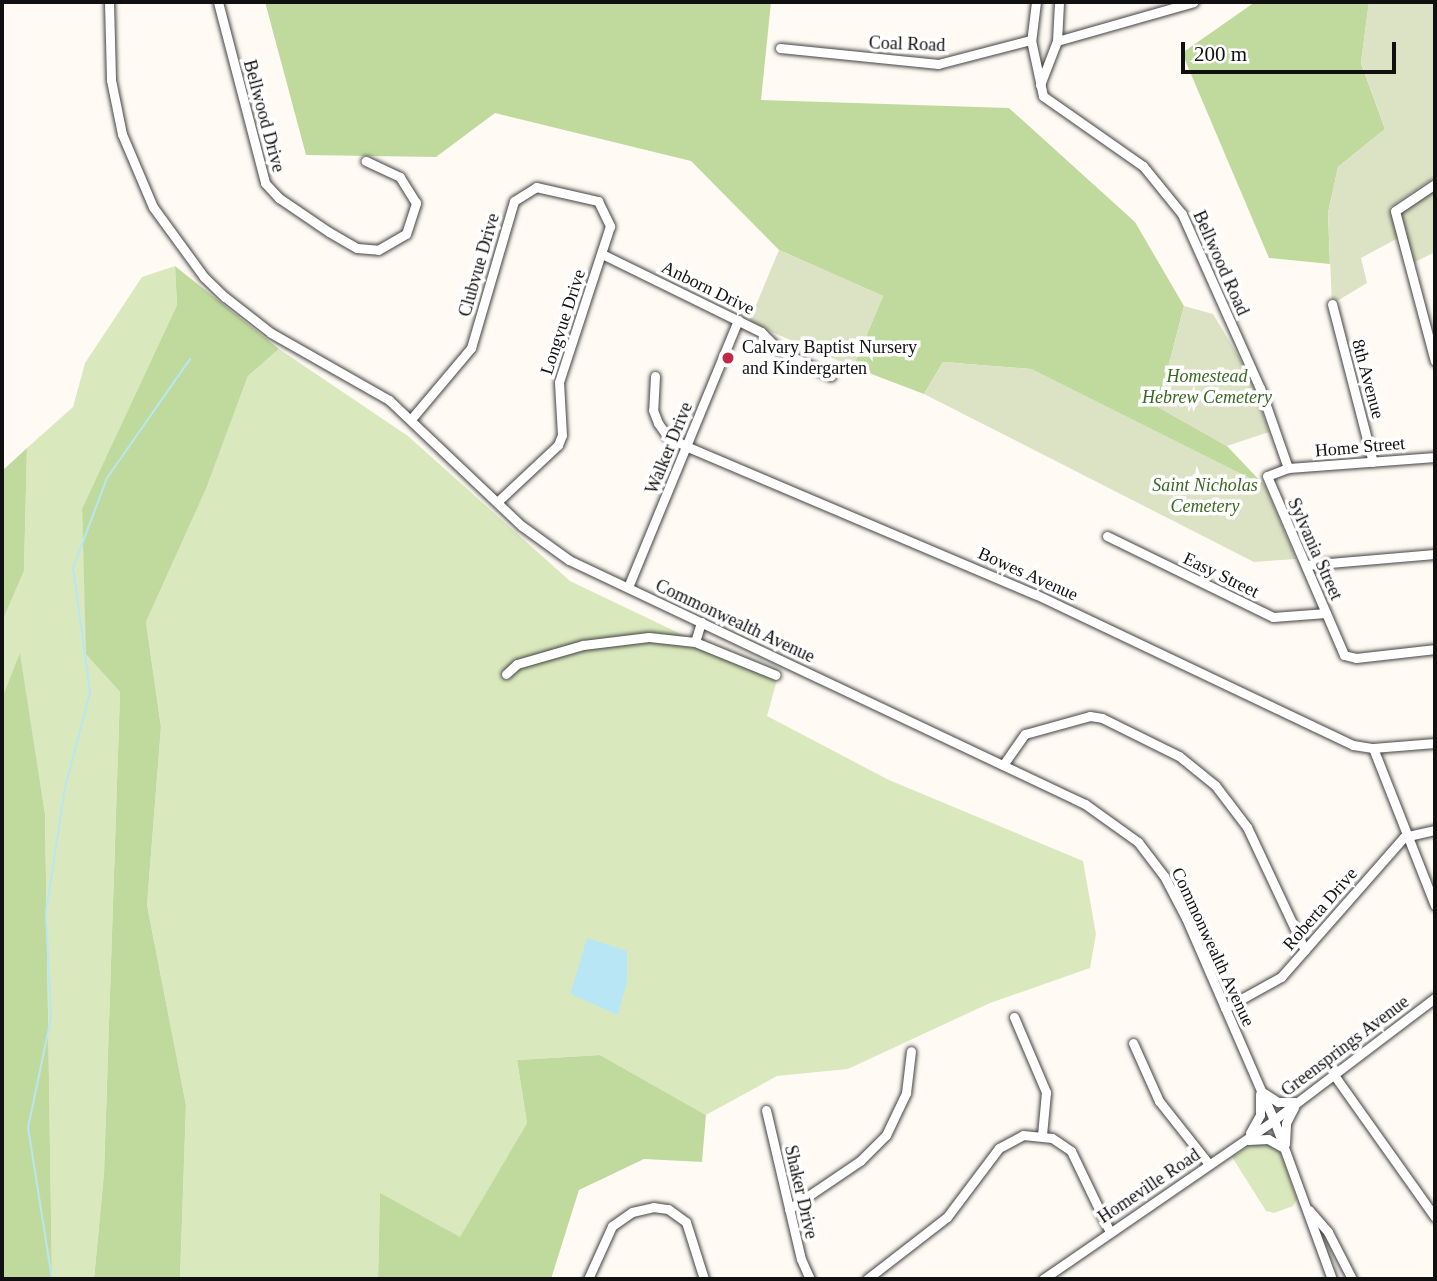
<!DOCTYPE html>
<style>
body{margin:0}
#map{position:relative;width:1437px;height:1281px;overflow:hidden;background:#fffbf4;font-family:"Times New Roman",serif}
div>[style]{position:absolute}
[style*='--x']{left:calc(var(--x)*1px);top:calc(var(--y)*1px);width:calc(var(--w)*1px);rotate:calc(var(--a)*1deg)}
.green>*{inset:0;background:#dae9bd}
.forest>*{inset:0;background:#c0da9d}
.cemetery>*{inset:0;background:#dce2c4}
.water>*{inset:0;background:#b9e6f5}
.stream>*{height:2px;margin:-1px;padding:0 1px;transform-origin:1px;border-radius:1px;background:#b9e6f5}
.roads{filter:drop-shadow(0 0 2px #434343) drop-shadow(0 0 2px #434343)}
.minor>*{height:9px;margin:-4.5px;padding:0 4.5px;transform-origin:4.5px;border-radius:4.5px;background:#fff}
.dots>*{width:19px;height:19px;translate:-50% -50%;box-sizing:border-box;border:4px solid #fff;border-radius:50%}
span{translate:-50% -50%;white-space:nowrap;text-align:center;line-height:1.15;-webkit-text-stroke:7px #fff;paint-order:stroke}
.street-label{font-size:18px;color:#101010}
.poi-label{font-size:18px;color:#101010}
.left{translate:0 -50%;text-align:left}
.park-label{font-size:18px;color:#386821;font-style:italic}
.frame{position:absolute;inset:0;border:4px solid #101010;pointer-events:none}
.scale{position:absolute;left:1181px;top:42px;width:215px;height:32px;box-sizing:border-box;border:4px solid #101010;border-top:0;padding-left:9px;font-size:21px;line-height:24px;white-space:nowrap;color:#101010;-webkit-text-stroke:5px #fff;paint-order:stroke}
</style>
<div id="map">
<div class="green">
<i style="clip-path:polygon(175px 266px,177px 305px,82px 510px,87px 654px,120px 692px,104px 1173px,94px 1279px,52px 1279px,45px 814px,20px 655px,2px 698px,2px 622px,24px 571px,27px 448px,73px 407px,85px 363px,142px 277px)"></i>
<i style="clip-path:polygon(279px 349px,408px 436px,570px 581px,777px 680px,767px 716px,889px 780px,1083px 861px,1096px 934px,1090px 968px,990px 1003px,848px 1069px,777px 1076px,706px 1115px,600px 1055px,517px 1060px,527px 1123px,460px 1238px,380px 1194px,378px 1279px,180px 1279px,186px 1105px,147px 905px,161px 727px,146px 622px,206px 489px,248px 376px)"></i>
<i style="clip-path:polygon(1266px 1142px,1280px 1152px,1297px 1199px,1293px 1206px,1274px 1213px,1266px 1211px,1232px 1157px,1251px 1145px)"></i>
</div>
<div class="forest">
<i style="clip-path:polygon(265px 2px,771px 2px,761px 100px,1009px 108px,1135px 222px,1184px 306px,1158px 407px,1227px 446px,1265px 486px,1031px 369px,943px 362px,924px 394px,853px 367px,883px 296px,779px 250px,691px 161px,495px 113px,436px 157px,306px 155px)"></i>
<i style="clip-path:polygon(1255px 2px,1369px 2px,1361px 63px,1385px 129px,1338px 167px,1328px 213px,1330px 264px,1269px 258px,1182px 53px)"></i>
<i style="clip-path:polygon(175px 266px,279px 349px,248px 376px,206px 489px,146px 622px,161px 727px,147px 905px,186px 1105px,180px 1279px,94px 1279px,104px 1173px,120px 692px,86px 654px,82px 509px,177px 305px)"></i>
<i style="clip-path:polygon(27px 448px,24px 571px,2px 622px,2px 471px)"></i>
<i style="clip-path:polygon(20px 653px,45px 814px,52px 1279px,2px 1279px,2px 698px)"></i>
<i style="clip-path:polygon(600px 1055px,706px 1115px,702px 1162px,644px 1159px,579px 1190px,551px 1279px,378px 1279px,380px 1193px,460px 1237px,527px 1123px,517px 1060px)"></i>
</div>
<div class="cemetery">
<i style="clip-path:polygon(1369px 2px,1435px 2px,1435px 177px,1390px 207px,1398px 238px,1361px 258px,1367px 283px,1332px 304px,1328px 213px,1338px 167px,1385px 129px,1361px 62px)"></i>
<i style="clip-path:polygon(1435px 187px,1435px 252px,1411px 264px,1399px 220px,1402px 211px)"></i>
<i style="clip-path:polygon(779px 250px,883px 296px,853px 367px,749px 322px)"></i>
<i style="clip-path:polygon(1184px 306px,1213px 314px,1249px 374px,1269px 432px,1227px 446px,1158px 407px)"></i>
<i style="clip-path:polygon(943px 362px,1031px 369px,1265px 486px,1296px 559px,1254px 562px,924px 394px)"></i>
</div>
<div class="water">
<i style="clip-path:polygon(587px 938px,627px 951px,627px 982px,618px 1015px,570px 994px)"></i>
</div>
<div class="stream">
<i style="--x:52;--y:1279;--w:153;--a:-99"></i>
<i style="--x:28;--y:1128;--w:112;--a:-78.2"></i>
<i style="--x:51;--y:1018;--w:106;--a:-92.7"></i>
<i style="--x:46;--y:912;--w:125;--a:-81.3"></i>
<i style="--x:65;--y:788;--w:99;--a:-75.4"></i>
<i style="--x:90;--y:692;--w:125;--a:-97.8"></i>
<i style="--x:73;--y:568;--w:96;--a:-69.3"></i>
<i style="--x:107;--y:478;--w:145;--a:-55.1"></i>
</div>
<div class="roads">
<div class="minor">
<i style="--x:109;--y:2;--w:78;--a:88.5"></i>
<i style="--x:111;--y:80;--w:55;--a:78.5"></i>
<i style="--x:122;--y:134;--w:79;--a:67"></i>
<i style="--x:153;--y:207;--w:87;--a:53.9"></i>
<i style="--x:204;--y:277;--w:29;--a:44"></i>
<i style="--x:225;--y:297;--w:58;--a:38"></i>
<i style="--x:271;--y:333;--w:136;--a:29.6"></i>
<i style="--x:389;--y:400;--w:183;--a:43.5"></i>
<i style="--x:522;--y:526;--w:58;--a:35.9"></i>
<i style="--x:569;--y:560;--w:571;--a:25.31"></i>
<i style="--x:1085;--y:804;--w:65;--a:35.6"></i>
<i style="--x:1138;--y:842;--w:43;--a:52.6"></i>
<i style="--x:1164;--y:876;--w:47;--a:62.4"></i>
<i style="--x:1186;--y:918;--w:220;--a:66.5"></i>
<i style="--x:1274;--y:1120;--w:169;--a:70"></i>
<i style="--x:218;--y:2;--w:187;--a:75.4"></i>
<i style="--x:265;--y:183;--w:21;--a:47"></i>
<i style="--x:279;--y:198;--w:60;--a:34.2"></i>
<i style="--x:329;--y:232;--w:32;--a:30"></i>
<i style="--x:357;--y:248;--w:21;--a:5"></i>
<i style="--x:378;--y:250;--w:32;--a:-30"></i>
<i style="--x:406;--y:234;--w:33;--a:-72"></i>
<i style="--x:416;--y:203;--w:31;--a:-122"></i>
<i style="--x:400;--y:177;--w:38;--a:-155"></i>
<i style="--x:1036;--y:2;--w:38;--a:97"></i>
<i style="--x:1031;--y:40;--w:57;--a:77.9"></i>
<i style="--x:1043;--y:96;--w:122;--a:35"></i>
<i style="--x:1143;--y:166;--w:62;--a:50.9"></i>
<i style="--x:1182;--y:214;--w:191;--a:65.9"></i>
<i style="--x:1260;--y:388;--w:85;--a:70.7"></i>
<i style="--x:1057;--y:41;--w:142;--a:-15.9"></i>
<i style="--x:780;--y:48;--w:159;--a:5.8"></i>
<i style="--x:938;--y:64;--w:96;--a:-14.5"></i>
<i style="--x:1040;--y:85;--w:47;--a:-68.9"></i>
<i style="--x:1057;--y:41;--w:39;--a:-87"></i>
<i style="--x:1435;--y:184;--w:48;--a:146"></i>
<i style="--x:1395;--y:211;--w:155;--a:75.1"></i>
<i style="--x:602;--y:254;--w:177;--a:26.1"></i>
<i style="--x:761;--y:332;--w:25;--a:45"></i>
<i style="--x:779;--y:350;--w:58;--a:26.6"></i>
<i style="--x:1332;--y:304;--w:163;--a:75.5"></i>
<i style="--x:655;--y:376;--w:34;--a:93"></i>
<i style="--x:653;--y:410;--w:14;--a:69"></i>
<i style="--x:658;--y:423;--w:16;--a:55"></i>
<i style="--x:667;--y:436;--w:24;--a:28"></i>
<i style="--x:688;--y:447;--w:377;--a:23"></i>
<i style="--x:1035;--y:594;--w:352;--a:25.4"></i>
<i style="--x:1353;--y:745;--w:20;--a:9"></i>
<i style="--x:1373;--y:748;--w:62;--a:-4.6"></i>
<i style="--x:412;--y:418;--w:92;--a:-49.9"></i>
<i style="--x:471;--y:348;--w:153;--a:-73.7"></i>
<i style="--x:514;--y:201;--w:26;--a:-32"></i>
<i style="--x:536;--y:187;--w:64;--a:12.7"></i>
<i style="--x:598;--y:201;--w:28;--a:64"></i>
<i style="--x:610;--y:226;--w:164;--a:108.1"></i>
<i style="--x:559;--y:382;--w:53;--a:86.8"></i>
<i style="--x:562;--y:435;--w:11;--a:112"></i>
<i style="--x:558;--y:445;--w:83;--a:136.9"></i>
<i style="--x:1435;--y:457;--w:147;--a:175.7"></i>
<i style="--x:1288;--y:468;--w:22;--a:159"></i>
<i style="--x:1267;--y:476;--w:195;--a:66.7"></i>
<i style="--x:1344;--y:655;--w:12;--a:14"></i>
<i style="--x:1356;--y:658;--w:80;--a:-6.5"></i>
<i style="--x:1107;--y:536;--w:185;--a:26"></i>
<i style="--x:1273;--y:617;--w:53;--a:-4.3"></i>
<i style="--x:1306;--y:565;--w:129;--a:-4.9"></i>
<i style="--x:628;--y:587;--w:289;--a:-67.6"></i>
<i style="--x:695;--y:642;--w:87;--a:22.2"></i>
<i style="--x:506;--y:674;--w:15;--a:-42"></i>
<i style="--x:517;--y:664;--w:69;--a:-16.1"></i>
<i style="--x:583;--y:645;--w:66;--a:-6.9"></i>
<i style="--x:649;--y:637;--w:46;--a:6.2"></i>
<i style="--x:695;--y:642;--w:21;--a:-73"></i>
<i style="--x:1373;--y:748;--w:169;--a:68.5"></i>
<i style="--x:1003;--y:765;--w:38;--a:-55"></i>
<i style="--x:1025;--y:734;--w:67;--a:-15.5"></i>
<i style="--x:1090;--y:716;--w:12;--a:9"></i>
<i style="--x:1102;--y:718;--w:86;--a:26.3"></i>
<i style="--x:1179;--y:756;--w:46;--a:38.9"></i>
<i style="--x:1215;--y:785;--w:53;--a:52.7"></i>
<i style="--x:1247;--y:827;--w:136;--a:64.8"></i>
<i style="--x:1225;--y:1008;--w:64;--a:-29"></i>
<i style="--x:1281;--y:977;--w:186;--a:-48.7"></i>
<i style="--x:1404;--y:837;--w:32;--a:-13"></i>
<i style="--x:1014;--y:1017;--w:82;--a:66.9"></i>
<i style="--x:1046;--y:1092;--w:43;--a:95.3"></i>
<i style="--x:1133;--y:1043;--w:64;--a:65.9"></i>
<i style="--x:1159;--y:1101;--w:80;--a:51.6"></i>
<i style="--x:1334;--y:1075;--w:174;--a:54.6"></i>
<i style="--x:1264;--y:1093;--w:17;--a:33"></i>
<i style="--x:1278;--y:1102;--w:17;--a:0"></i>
<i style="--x:766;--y:1110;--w:153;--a:76.8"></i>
<i style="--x:801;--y:1259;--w:22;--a:66"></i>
<i style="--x:1250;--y:1133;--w:21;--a:-61"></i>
<i style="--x:1260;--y:1115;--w:21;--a:-90"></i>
<i style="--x:1248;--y:1140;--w:20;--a:-3"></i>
<i style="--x:1268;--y:1139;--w:18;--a:29"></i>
<i style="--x:1285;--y:1144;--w:21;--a:-87"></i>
<i style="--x:1286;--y:1123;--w:18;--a:-63"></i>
<i style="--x:789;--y:1209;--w:86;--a:-34.1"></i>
<i style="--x:860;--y:1161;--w:37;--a:-45"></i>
<i style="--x:886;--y:1135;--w:47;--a:-64.5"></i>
<i style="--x:906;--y:1093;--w:42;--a:-83.2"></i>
<i style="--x:1309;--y:1210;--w:29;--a:49"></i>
<i style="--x:1328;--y:1232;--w:53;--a:62.9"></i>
<i style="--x:588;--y:1279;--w:58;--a:-65.6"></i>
<i style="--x:612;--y:1226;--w:24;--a:-35"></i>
<i style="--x:632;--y:1212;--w:22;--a:-13"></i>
<i style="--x:653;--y:1207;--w:15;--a:8"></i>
<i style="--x:668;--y:1209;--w:22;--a:36"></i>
<i style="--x:686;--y:1222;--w:60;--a:72.5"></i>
<i style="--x:867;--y:1279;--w:101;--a:-37.8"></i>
<i style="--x:947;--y:1217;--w:86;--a:-53"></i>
<i style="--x:999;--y:1148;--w:27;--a:-28"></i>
<i style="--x:1023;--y:1135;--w:29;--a:6"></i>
<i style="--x:1052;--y:1138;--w:23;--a:34"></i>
<i style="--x:1071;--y:1151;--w:90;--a:64.3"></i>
<i style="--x:1043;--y:1279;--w:280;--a:-34.5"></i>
<i style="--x:1274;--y:1120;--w:202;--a:-37.2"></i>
</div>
</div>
<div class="dots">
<i style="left:728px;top:358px;background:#be2a43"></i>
</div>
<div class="street-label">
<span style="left:907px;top:44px;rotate:2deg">Coal Road</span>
<span style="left:264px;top:116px;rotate:75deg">Bellwood Drive</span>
<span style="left:1221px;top:263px;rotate:66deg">Bellwood Road</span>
<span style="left:479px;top:265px;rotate:-74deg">Clubvue Drive</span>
<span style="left:708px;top:288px;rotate:26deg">Anborn Drive</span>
<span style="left:563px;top:322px;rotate:-72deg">Longvue Drive</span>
<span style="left:1368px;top:379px;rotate:75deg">8th Avenue</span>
<span style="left:1360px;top:447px;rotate:-5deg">Home Street</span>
<span style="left:669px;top:448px;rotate:-68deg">Walker Drive</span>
<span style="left:1315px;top:549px;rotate:66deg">Sylvania Street</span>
<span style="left:1028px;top:574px;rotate:24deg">Bowes Avenue</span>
<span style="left:1221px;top:575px;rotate:26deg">Easy Street</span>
<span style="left:735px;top:621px;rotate:25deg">Commonwealth Avenue</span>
<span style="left:1320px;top:909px;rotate:-49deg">Roberta Drive</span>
<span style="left:1213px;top:947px;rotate:65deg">Commonwealth Avenue</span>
<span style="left:1345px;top:1046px;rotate:-37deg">Greensprings Avenue</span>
<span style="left:1149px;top:1186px;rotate:-34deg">Homeville Road</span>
<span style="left:801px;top:1192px;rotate:77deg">Shaker Drive</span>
</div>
<div class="poi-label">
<span class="left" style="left:742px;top:358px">Calvary Baptist Nursery<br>and Kindergarten</span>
</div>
<div class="park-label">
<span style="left:1207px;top:387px">Homestead<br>Hebrew Cemetery</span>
<span style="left:1205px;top:496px">Saint Nicholas<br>Cemetery</span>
</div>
<div class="frame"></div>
<div class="scale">200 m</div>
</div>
